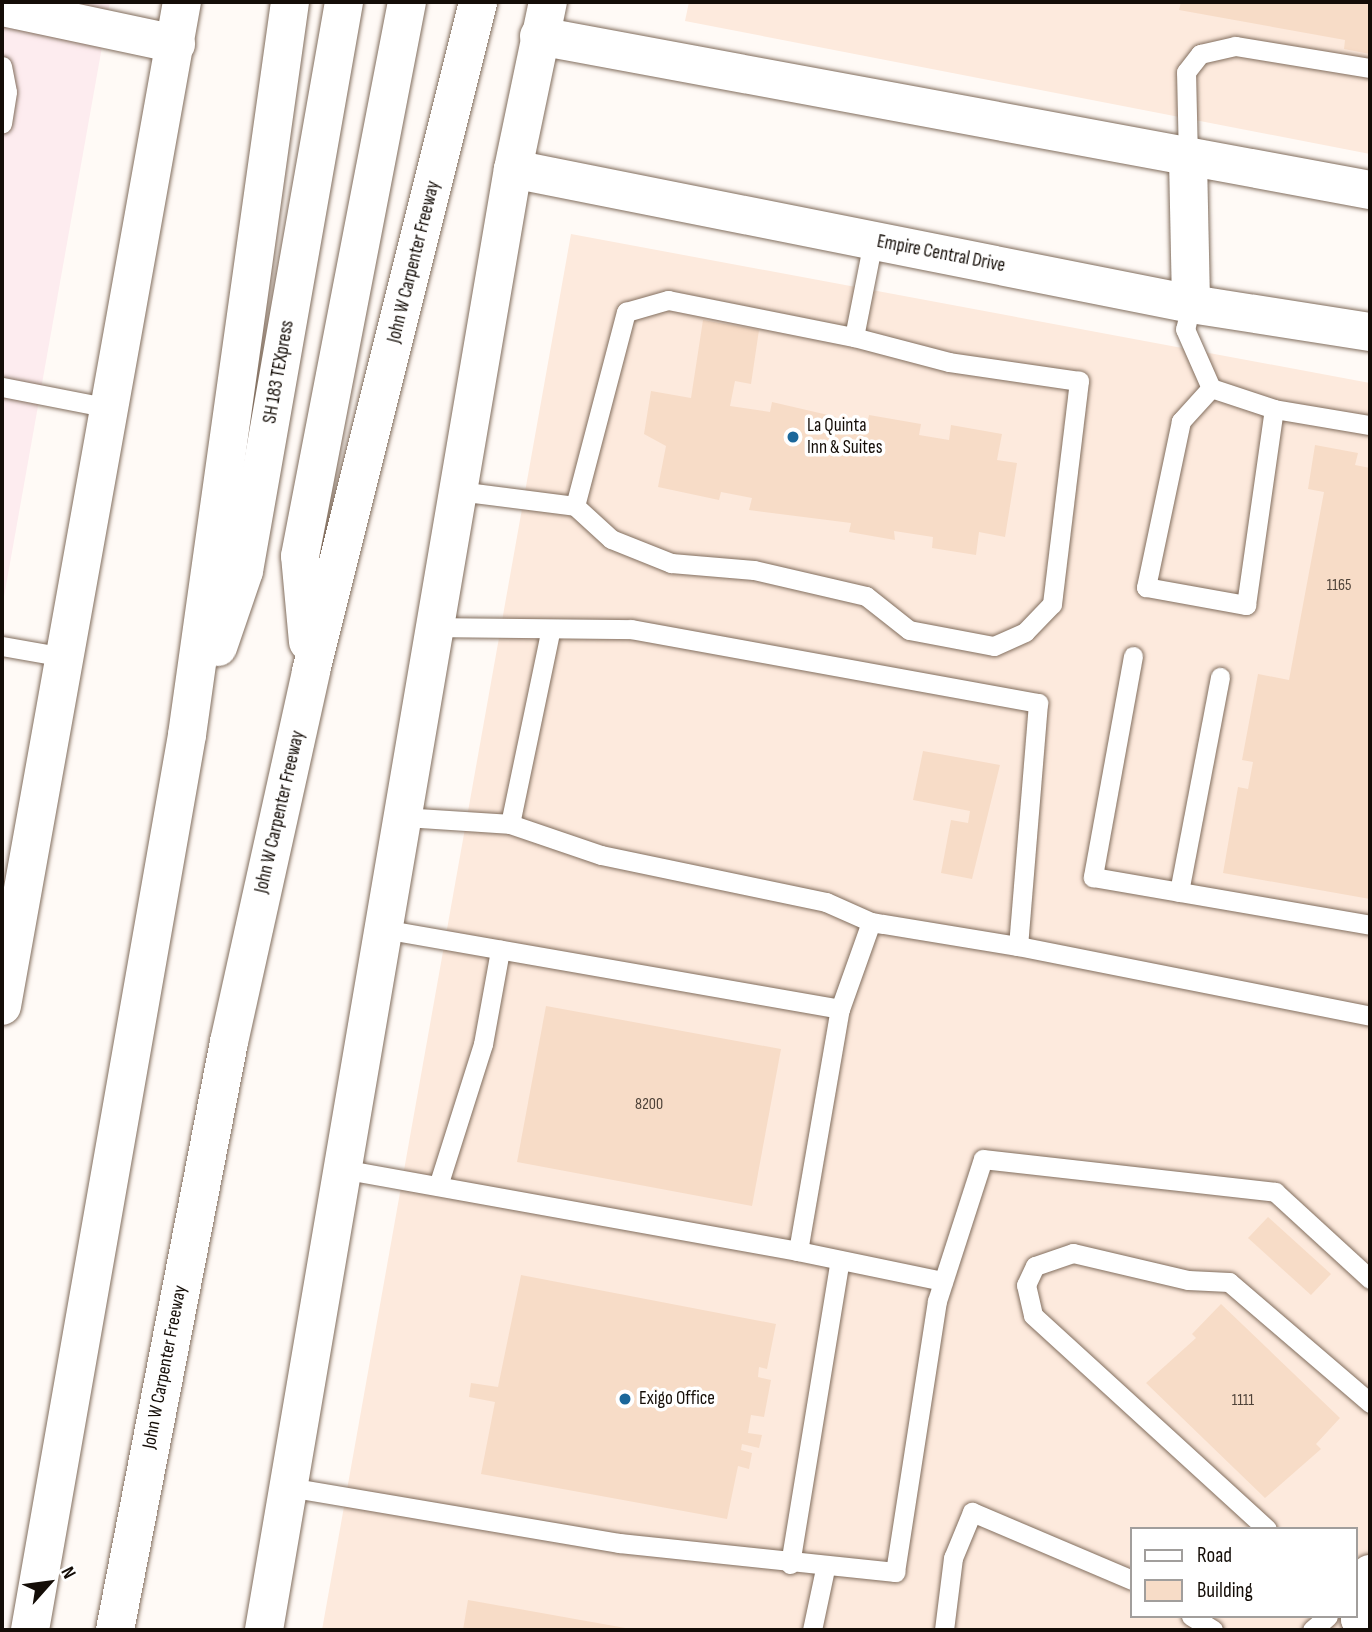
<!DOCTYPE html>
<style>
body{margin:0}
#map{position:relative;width:1372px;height:1632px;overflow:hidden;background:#fffaf6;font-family:"Sofia Sans Condensed",sans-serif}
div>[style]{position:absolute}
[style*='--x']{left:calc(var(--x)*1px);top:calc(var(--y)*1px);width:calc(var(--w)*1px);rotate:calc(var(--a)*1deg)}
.commercial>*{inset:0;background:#fdecef}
.built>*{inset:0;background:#fdeadd}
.building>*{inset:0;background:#f7dcc7}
.roads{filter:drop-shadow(0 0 2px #826e5e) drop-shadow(0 0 2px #826e5e)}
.lane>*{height:19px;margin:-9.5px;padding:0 9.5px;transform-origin:9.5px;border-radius:9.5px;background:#fff}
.street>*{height:38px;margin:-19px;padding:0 19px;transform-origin:19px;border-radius:19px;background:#fff}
.secondary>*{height:38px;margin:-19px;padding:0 19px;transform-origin:19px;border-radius:19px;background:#fff}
.highway>*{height:38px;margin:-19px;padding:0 19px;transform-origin:19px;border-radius:19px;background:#fff}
.dots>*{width:19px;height:19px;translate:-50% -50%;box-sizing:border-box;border:4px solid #fff;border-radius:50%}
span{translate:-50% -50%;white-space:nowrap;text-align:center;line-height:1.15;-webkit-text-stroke:7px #fff;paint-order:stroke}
.number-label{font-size:16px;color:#4d4137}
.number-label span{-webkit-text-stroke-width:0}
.street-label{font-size:19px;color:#140d07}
.poi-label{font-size:19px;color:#140d07}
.left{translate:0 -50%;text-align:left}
.frame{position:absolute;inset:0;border:4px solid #140d07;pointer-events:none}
.legend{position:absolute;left:1130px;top:1527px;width:228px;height:91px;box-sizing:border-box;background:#fff;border:2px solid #a19e9c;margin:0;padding:9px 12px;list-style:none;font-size:21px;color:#140d07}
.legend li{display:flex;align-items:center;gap:14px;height:35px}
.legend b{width:35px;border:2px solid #a19e9c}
.north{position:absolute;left:14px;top:1548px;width:70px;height:70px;-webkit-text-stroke:5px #fff;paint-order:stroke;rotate:62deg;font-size:19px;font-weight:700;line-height:28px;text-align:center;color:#140d07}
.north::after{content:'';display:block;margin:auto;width:24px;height:32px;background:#140d07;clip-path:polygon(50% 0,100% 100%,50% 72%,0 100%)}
</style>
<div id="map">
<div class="commercial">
<i style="clip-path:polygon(2px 2px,110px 2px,2px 608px)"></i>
</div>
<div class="built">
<i style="clip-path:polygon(689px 2px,1370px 2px,1370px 154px,685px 21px)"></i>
<i style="clip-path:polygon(evenodd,571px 234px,1370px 383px,1370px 1630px,322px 1630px,571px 234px,1132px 1529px,1356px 1529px,1356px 1616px,1132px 1616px,1132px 1529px)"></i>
</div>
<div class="building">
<i style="clip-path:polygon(1181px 2px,1370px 2px,1370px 54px,1344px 49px,1345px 40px,1179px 10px)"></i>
<i style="clip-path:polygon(703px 320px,759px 330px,751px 384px,735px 381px,730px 406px,770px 412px,772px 402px,867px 424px,869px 415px,921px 424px,919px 435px,949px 440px,951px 425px,1002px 434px,997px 460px,1017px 463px,1005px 537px,979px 532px,976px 555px,932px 548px,933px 537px,894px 531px,895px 540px,849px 532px,851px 523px,749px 510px,752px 498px,721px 492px,719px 500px,658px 487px,666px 446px,644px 434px,651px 391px,691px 398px)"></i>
<i style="clip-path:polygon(1315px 445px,1358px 453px,1355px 465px,1370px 468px,1370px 899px,1223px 873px,1238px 787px,1248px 789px,1253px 762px,1242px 760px,1258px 674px,1289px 680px,1324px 492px,1308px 489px)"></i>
<i style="clip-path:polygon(923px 751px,1000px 765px,972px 879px,941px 873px,951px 820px,968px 823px,970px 811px,913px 800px)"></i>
<i style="clip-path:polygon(546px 1006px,781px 1049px,752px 1206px,517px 1162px)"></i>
<i style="clip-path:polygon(1268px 1217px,1331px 1274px,1311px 1295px,1248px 1238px)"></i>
<i style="clip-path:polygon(521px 1275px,776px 1324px,767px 1369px,759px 1367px,758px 1377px,771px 1380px,764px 1417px,751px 1415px,748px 1433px,762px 1435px,759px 1448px,742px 1444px,741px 1450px,752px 1453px,749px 1469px,738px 1466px,727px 1519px,481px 1474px,495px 1402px,469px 1397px,471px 1383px,498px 1387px)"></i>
<i style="clip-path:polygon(1221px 1304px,1340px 1418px,1316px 1444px,1321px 1449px,1265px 1498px,1146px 1383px,1196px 1338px,1192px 1334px)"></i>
<i style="clip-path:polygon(468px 1600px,631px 1629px,631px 1630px,463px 1630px)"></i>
</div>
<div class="roads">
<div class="lane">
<i style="--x:2;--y:66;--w:26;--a:79"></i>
<i style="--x:7;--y:92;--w:32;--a:99"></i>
<i style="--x:1188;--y:159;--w:87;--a:-91.3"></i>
<i style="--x:1186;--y:72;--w:23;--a:-52"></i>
<i style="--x:1200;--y:54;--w:36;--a:-13"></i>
<i style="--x:1235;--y:46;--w:137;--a:9.3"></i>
<i style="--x:1191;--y:304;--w:26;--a:103"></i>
<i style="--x:1185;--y:329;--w:64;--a:66.2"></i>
<i style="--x:1211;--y:388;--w:66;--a:18.4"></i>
<i style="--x:1274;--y:409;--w:97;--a:9.5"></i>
<i style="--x:2;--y:387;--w:110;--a:11"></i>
<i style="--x:1211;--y:388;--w:45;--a:132.3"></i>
<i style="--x:1181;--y:421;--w:170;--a:101.9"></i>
<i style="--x:1146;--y:587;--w:102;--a:10.2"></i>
<i style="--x:1246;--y:605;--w:198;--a:-81.9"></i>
<i style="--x:458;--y:491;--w:118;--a:7.3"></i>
<i style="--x:575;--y:506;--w:201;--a:-75.3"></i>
<i style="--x:626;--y:312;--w:44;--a:-15.9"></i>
<i style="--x:668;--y:300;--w:190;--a:11.3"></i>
<i style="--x:854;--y:337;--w:98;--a:-78.8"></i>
<i style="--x:575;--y:506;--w:49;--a:42.5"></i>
<i style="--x:611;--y:539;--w:65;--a:21.8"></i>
<i style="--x:671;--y:563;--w:83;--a:4.8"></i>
<i style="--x:754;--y:570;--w:115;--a:13.1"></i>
<i style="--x:866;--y:596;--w:55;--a:38.3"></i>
<i style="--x:909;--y:630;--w:86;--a:10.7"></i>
<i style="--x:994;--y:646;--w:34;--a:-24"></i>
<i style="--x:1025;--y:632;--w:39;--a:-46"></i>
<i style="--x:1052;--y:604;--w:225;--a:-83.1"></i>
<i style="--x:1079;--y:381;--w:131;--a:-171.7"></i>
<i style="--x:949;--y:362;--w:98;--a:-165.3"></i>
<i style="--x:435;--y:627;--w:196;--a:0.6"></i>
<i style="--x:631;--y:629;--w:414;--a:10.3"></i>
<i style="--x:1038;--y:703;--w:244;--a:94.7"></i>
<i style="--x:1018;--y:946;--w:359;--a:11.2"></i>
<i style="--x:2;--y:646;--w:63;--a:10.1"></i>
<i style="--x:1133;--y:656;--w:225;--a:100.3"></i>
<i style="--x:1093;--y:877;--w:281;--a:9.8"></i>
<i style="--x:403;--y:817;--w:107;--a:3.7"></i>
<i style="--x:510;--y:824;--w:196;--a:-78.2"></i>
<i style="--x:510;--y:824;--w:96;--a:18.8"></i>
<i style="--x:601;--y:855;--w:230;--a:11.8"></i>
<i style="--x:826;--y:902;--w:49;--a:24"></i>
<i style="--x:1179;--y:892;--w:219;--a:-79.2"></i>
<i style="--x:383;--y:929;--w:464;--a:9.9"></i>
<i style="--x:840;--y:1009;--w:92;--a:-70.4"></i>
<i style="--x:871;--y:922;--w:149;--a:9.3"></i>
<i style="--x:342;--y:1169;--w:463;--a:10.2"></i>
<i style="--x:798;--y:1251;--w:246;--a:-80.2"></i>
<i style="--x:438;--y:1186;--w:149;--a:-72.4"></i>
<i style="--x:483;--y:1044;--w:96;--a:-79.7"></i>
<i style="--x:798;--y:1251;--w:148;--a:11.7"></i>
<i style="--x:288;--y:1487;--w:336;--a:9.6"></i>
<i style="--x:619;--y:1543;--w:278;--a:6"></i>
<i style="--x:895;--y:1572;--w:274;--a:-81.2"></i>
<i style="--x:937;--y:1301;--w:149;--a:-72.1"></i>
<i style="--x:983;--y:1159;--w:294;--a:6.4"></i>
<i style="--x:1275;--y:1192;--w:129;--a:42.5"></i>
<i style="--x:1267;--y:1529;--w:317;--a:-137.6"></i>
<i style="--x:1033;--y:1315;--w:31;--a:-103"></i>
<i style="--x:1026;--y:1285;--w:21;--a:-65"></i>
<i style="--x:1035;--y:1266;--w:40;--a:-18.9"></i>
<i style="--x:1073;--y:1253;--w:118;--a:13.2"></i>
<i style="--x:1188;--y:1280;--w:41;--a:2.8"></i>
<i style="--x:1229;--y:1282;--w:186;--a:40.6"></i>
<i style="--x:790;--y:1564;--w:308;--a:-80.7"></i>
<i style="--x:1191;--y:1616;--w:26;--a:32"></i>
<i style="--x:812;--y:1630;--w:62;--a:-78"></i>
<i style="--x:944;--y:1630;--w:73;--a:-82.9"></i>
<i style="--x:953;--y:1558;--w:50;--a:-67.6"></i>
<i style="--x:972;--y:1512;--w:174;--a:23"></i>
<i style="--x:1312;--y:1630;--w:21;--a:-41"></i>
</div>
<div class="street">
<i style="--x:2;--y:7;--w:178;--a:12"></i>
<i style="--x:1188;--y:159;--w:145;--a:88.8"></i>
<i style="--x:1370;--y:1574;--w:19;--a:129"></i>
<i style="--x:1358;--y:1589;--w:30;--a:86"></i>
<i style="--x:1360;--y:1619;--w:14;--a:45"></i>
</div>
<div class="secondary">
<i style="--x:539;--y:36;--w:845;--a:10.5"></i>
<i style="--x:513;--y:169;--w:691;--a:11.26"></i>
<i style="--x:1191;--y:304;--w:181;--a:8.9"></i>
<i style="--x:2;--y:1006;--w:1020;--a:-79.84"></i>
<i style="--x:264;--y:1630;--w:1482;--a:-80.33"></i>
<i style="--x:513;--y:169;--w:171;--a:-78.2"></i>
</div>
<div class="highway">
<i style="--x:308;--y:642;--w:86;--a:-95.3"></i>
<i style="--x:300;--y:556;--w:564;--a:-79.07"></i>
<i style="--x:218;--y:647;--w:80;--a:-71.1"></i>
<i style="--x:244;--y:571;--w:578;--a:-80.03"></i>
<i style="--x:30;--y:1630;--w:909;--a:-80.05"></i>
<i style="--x:187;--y:735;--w:740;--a:-82"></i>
<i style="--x:115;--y:1630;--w:599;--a:-79.03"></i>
<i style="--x:229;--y:1042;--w:380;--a:-77.5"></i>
<i style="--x:311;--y:671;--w:690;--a:-75.98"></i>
</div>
</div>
<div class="dots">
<i style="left:793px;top:437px;background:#1b679a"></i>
<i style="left:625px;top:1399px;background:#1b679a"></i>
</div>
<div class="number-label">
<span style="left:1339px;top:586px">1165</span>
<span style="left:649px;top:1105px">8200</span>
<span style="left:1243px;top:1401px">1111</span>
</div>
<div class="street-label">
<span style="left:941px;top:254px;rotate:11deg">Empire Central Drive</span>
<span style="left:414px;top:262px;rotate:-76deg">John W Carpenter Freeway</span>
<span style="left:279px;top:372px;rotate:-80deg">SH 183 TEXpress</span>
<span style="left:280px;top:812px;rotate:-77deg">John W Carpenter Freeway</span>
<span style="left:165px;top:1367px;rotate:-79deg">John W Carpenter Freeway</span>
</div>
<div class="poi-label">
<span class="left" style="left:807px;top:437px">La Quinta<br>Inn &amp; Suites</span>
<span class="left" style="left:639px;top:1399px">Exigo Office</span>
</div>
<div class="frame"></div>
<ul class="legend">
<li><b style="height:9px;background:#fff"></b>Road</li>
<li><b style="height:19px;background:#f7dcc7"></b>Building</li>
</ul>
<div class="north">N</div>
</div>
